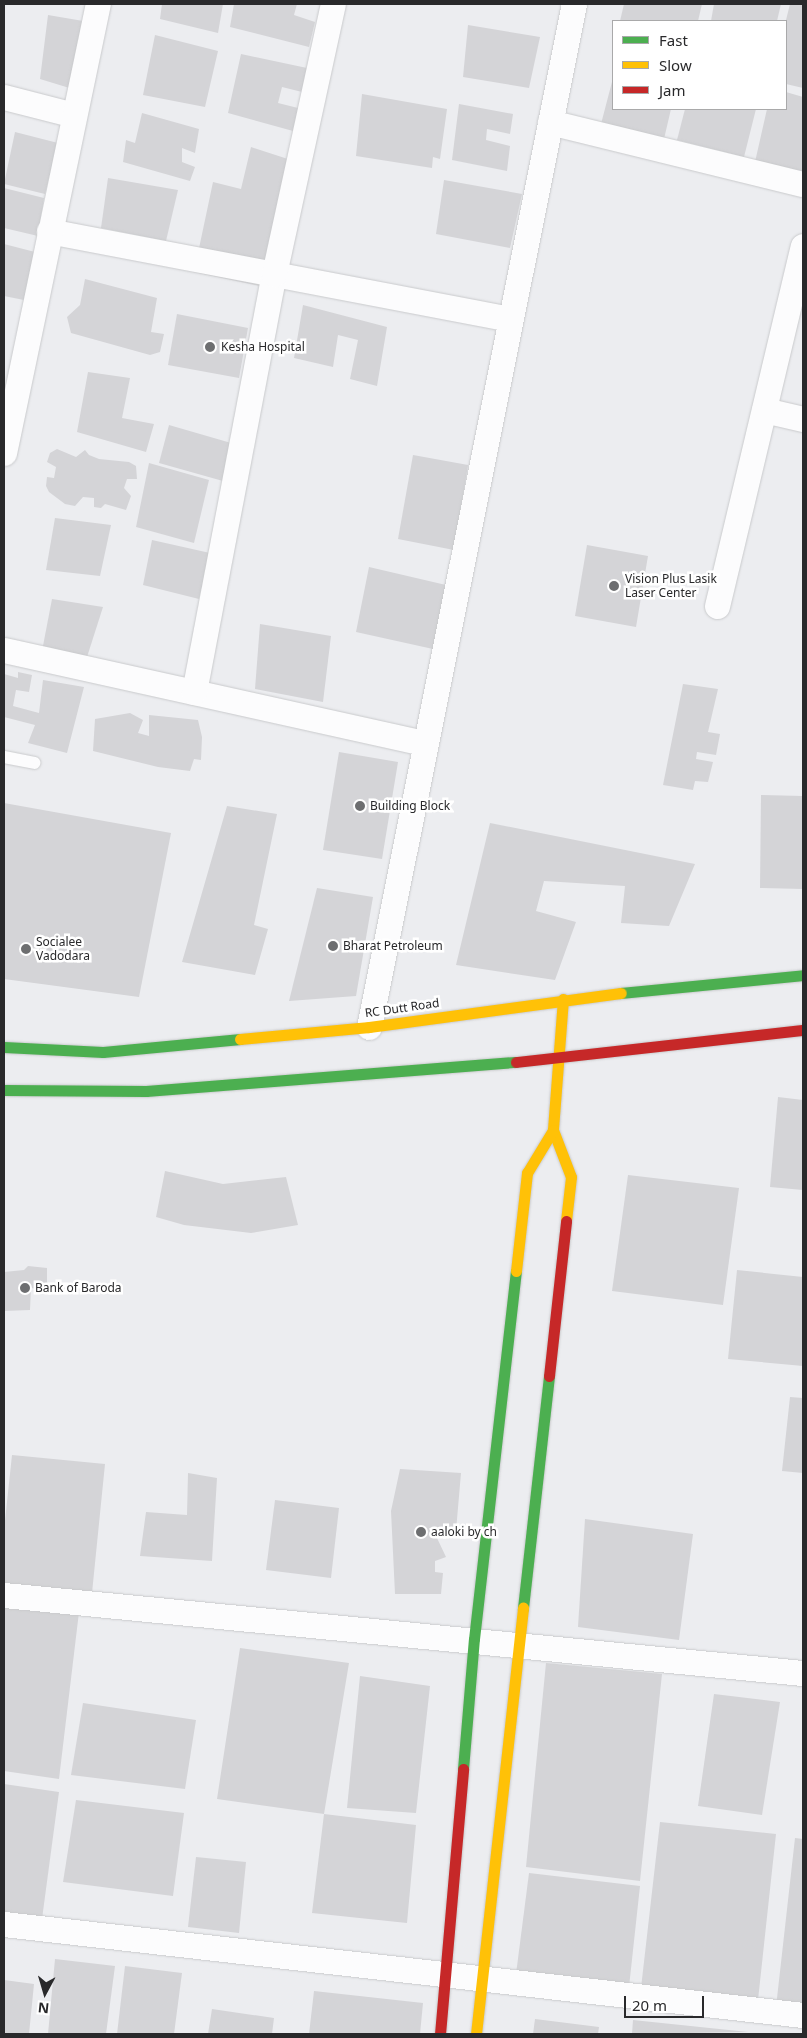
<!DOCTYPE html>
<style>
body{margin:0}
#map{position:relative;width:807px;height:2038px;overflow:hidden;background:#ecedf0;font-family:"Noto Sans",sans-serif}
div>[style]{position:absolute}
[style*='--x']{left:calc(var(--x)*1px);top:calc(var(--y)*1px);width:calc(var(--w)*1px);rotate:calc(var(--a)*1deg)}
.building>*{inset:0;background:#d4d4d7}
.roads{filter:drop-shadow(0 0 1px #c9cacc) drop-shadow(0 0 1px #c9cacc)}
.lane>*{height:12px;margin:-6px;padding:0 6px;transform-origin:6px;border-radius:6px;background:#fcfcfd}
.street>*{height:25px;margin:-12.5px;padding:0 12.5px;transform-origin:12.5px;border-radius:12.5px;background:#fcfcfd}
.fast>*{height:11px;margin:-5.5px;padding:0 5.5px;transform-origin:5.5px;border-radius:5.5px;background:#4caf50}
.slow>*{height:11px;margin:-5.5px;padding:0 5.5px;transform-origin:5.5px;border-radius:5.5px;background:#ffc107}
.jam>*{height:11px;margin:-5.5px;padding:0 5.5px;transform-origin:5.5px;border-radius:5.5px;background:#c62828}
.dots>*{width:14px;height:14px;translate:-50% -50%;box-sizing:border-box;border:2px solid #fff;border-radius:50%}
span{translate:-50% -50%;white-space:nowrap;text-align:center;line-height:1.15;-webkit-text-stroke:5px #fff;paint-order:stroke}
.poi-label{font-size:12px;color:#29292b}
.left{translate:0 -50%;text-align:left}
.street-label{font-size:12px;color:#29292b}
.frame{position:absolute;inset:0;border:5px solid #29292b;pointer-events:none}
.legend{position:absolute;left:612px;top:20px;width:175px;height:90px;box-sizing:border-box;background:#fff;border:1px solid #a9a9aa;margin:0;padding:6px 9px;list-style:none;font-size:15px;color:#29292b}
.legend li{display:flex;align-items:center;gap:10px;height:25px}
.legend b{width:25px;border:1px solid #a9a9aa}
.north{position:absolute;left:20px;top:1968px;width:50px;height:50px;-webkit-text-stroke:4px #fff;paint-order:stroke;rotate:186deg;font-size:14px;font-weight:700;line-height:20px;text-align:center;color:#29292b}
.north::after{content:'';display:block;margin:auto;width:18px;height:22px;background:#29292b;clip-path:polygon(50% 0,100% 100%,50% 72%,0 100%)}
.scale{position:absolute;left:624px;top:1996px;width:80px;height:22px;box-sizing:border-box;border:2px solid #29292b;border-top:0;padding-left:6px;font-size:15px;line-height:18px;white-space:nowrap;color:#29292b;-webkit-text-stroke:4px #fff;paint-order:stroke}
</style>
<div id="map">
<div class="building">
<i style="clip-path:polygon(162px 4px,223px 4px,218px 33px,160px 19px)"></i>
<i style="clip-path:polygon(234px 4px,297px 4px,294px 15px,315px 22px,309px 47px,230px 27px)"></i>
<i style="clip-path:polygon(624px 4px,702px 4px,698px 21px,620px 21px)"></i>
<i style="clip-path:polygon(714px 4px,781px 4px,777px 21px,711px 21px)"></i>
<i style="clip-path:polygon(790px 4px,803px 4px,803px 88px,786px 84px,786px 20px)"></i>
<i style="clip-path:polygon(48px 15px,89px 22px,76px 90px,40px 79px)"></i>
<i style="clip-path:polygon(468px 25px,540px 37px,529px 88px,463px 77px)"></i>
<i style="clip-path:polygon(155px 35px,218px 51px,205px 107px,143px 95px)"></i>
<i style="clip-path:polygon(241px 54px,307px 68px,302px 92px,282px 87px,278px 103px,298px 108px,293px 131px,228px 113px)"></i>
<i style="clip-path:polygon(613px 78px,613px 109px,671px 109px,664px 139px,601px 124px)"></i>
<i style="clip-path:polygon(786px 92px,803px 97px,803px 173px,755px 162px,767px 109px,786px 109px)"></i>
<i style="clip-path:polygon(362px 94px,447px 109px,440px 159px,433px 157px,432px 168px,356px 156px)"></i>
<i style="clip-path:polygon(459px 104px,513px 114px,510px 134px,487px 129px,486px 140px,510px 146px,507px 171px,452px 160px)"></i>
<i style="clip-path:polygon(685px 109px,756px 109px,744px 157px,677px 140px)"></i>
<i style="clip-path:polygon(142px 113px,199px 129px,195px 153px,182px 148px,182px 162px,195px 167px,190px 181px,123px 162px,126px 140px,135px 143px)"></i>
<i style="clip-path:polygon(15px 132px,58px 143px,45px 194px,4px 184px)"></i>
<i style="clip-path:polygon(251px 147px,294px 161px,264px 287px,194px 272px,213px 182px,241px 189px)"></i>
<i style="clip-path:polygon(108px 178px,178px 190px,166px 241px,101px 228px)"></i>
<i style="clip-path:polygon(444px 180px,522px 194px,510px 248px,436px 234px)"></i>
<i style="clip-path:polygon(4px 188px,44px 198px,38px 236px,4px 228px)"></i>
<i style="clip-path:polygon(4px 244px,35px 252px,24px 300px,4px 296px)"></i>
<i style="clip-path:polygon(85px 279px,157px 298px,151px 332px,164px 334px,160px 352px,150px 355px,71px 333px,67px 317px,80px 305px)"></i>
<i style="clip-path:polygon(303px 305px,387px 327px,377px 386px,350px 379px,358px 340px,338px 335px,333px 367px,294px 358px)"></i>
<i style="clip-path:polygon(177px 314px,248px 328px,239px 378px,168px 365px)"></i>
<i style="clip-path:polygon(88px 372px,130px 378px,122px 418px,154px 424px,146px 452px,77px 432px)"></i>
<i style="clip-path:polygon(169px 425px,238px 445px,230px 483px,159px 463px)"></i>
<i style="clip-path:polygon(57px 449px,76px 457px,85px 450px,89px 455px,99px 459px,129px 462px,136px 466px,137px 479px,127px 479px,124px 488px,131px 496px,126px 510px,105px 504px,101px 508px,94px 507px,94px 498px,83px 497px,75px 506px,65px 504px,49px 492px,46px 486px,47px 477px,54px 478px,56px 467px,47px 462px,50px 453px)"></i>
<i style="clip-path:polygon(413px 455px,468px 465px,454px 550px,398px 539px)"></i>
<i style="clip-path:polygon(149px 463px,209px 480px,194px 543px,136px 527px)"></i>
<i style="clip-path:polygon(55px 518px,111px 525px,100px 576px,46px 570px)"></i>
<i style="clip-path:polygon(152px 540px,210px 553px,199px 599px,143px 585px)"></i>
<i style="clip-path:polygon(587px 545px,648px 556px,636px 627px,575px 616px)"></i>
<i style="clip-path:polygon(369px 567px,446px 585px,433px 649px,356px 632px)"></i>
<i style="clip-path:polygon(52px 599px,103px 607px,87px 657px,42px 651px)"></i>
<i style="clip-path:polygon(260px 624px,331px 636px,323px 702px,255px 689px)"></i>
<i style="clip-path:polygon(18px 672px,32px 675px,29px 692px,16px 690px,13px 706px,39px 713px,43px 680px,84px 687px,67px 753px,28px 743px,35px 725px,4px 717px,4px 674px,18px 678px)"></i>
<i style="clip-path:polygon(683px 684px,718px 689px,708px 732px,720px 734px,716px 755px,697px 752px,696px 759px,713px 762px,708px 782px,695px 781px,693px 790px,663px 785px)"></i>
<i style="clip-path:polygon(130px 713px,143px 720px,138px 733px,149px 736px,149px 715px,198px 720px,202px 737px,201px 760px,194px 759px,190px 771px,158px 767px,93px 751px,95px 719px)"></i>
<i style="clip-path:polygon(339px 752px,398px 762px,382px 859px,323px 850px)"></i>
<i style="clip-path:polygon(761px 795px,803px 796px,803px 889px,760px 888px)"></i>
<i style="clip-path:polygon(4px 803px,171px 833px,139px 997px,4px 979px)"></i>
<i style="clip-path:polygon(227px 806px,277px 814px,254px 925px,268px 929px,255px 975px,182px 962px)"></i>
<i style="clip-path:polygon(490px 823px,695px 864px,669px 926px,621px 923px,625px 886px,544px 881px,536px 911px,576px 922px,555px 980px,456px 965px)"></i>
<i style="clip-path:polygon(317px 888px,373px 897px,356px 996px,289px 1001px)"></i>
<i style="clip-path:polygon(778px 1097px,803px 1100px,803px 1190px,770px 1187px)"></i>
<i style="clip-path:polygon(165px 1171px,223px 1184px,286px 1177px,298px 1225px,251px 1233px,184px 1225px,156px 1217px)"></i>
<i style="clip-path:polygon(628px 1175px,739px 1188px,723px 1305px,612px 1291px)"></i>
<i style="clip-path:polygon(28px 1266px,47px 1268px,47px 1290px,31px 1288px,30px 1310px,4px 1311px,4px 1272px,24px 1270px)"></i>
<i style="clip-path:polygon(737px 1270px,803px 1277px,803px 1366px,728px 1359px)"></i>
<i style="clip-path:polygon(790px 1397px,803px 1398px,803px 1473px,782px 1471px)"></i>
<i style="clip-path:polygon(12px 1455px,105px 1464px,92px 1593px,4px 1585px,4px 1530px)"></i>
<i style="clip-path:polygon(400px 1469px,461px 1473px,456px 1531px,444px 1532px,437px 1538px,446px 1557px,435px 1561px,435px 1572px,443px 1573px,441px 1594px,395px 1594px,391px 1511px)"></i>
<i style="clip-path:polygon(188px 1473px,217px 1478px,212px 1561px,140px 1556px,146px 1512px,187px 1515px)"></i>
<i style="clip-path:polygon(275px 1500px,339px 1508px,331px 1578px,266px 1570px)"></i>
<i style="clip-path:polygon(585px 1519px,693px 1534px,679px 1640px,578px 1627px)"></i>
<i style="clip-path:polygon(4px 1606px,79px 1612px,59px 1779px,4px 1771px)"></i>
<i style="clip-path:polygon(240px 1648px,349px 1663px,324px 1814px,416px 1825px,407px 1923px,312px 1913px,324px 1814px,217px 1799px)"></i>
<i style="clip-path:polygon(546px 1663px,662px 1674px,640px 1881px,526px 1867px)"></i>
<i style="clip-path:polygon(360px 1676px,430px 1686px,416px 1813px,347px 1808px)"></i>
<i style="clip-path:polygon(714px 1694px,780px 1702px,762px 1815px,698px 1806px)"></i>
<i style="clip-path:polygon(83px 1703px,196px 1720px,185px 1789px,71px 1775px)"></i>
<i style="clip-path:polygon(4px 1784px,59px 1792px,42px 1919px,4px 1913px)"></i>
<i style="clip-path:polygon(76px 1800px,184px 1813px,173px 1896px,63px 1882px)"></i>
<i style="clip-path:polygon(660px 1822px,776px 1834px,758px 2000px,641px 1988px)"></i>
<i style="clip-path:polygon(795px 1838px,803px 1839px,803px 2010px,776px 2007px)"></i>
<i style="clip-path:polygon(196px 1857px,246px 1862px,239px 1933px,188px 1927px)"></i>
<i style="clip-path:polygon(529px 1873px,640px 1886px,629px 1987px,516px 1974px)"></i>
<i style="clip-path:polygon(55px 1959px,115px 1966px,106px 2034px,48px 2034px)"></i>
<i style="clip-path:polygon(125px 1966px,182px 1973px,174px 2034px,117px 2034px)"></i>
<i style="clip-path:polygon(4px 1980px,34px 1984px,29px 2034px,4px 2034px)"></i>
<i style="clip-path:polygon(314px 1991px,423px 2003px,420px 2034px,309px 2034px)"></i>
<i style="clip-path:polygon(212px 2009px,274px 2018px,272px 2034px,208px 2034px)"></i>
<i style="clip-path:polygon(535px 2019px,599px 2027px,598px 2034px,533px 2034px)"></i>
<i style="clip-path:polygon(633px 2020px,748px 2032px,632px 2034px)"></i>
</div>
<div class="roads">
<div class="lane">
<i style="--x:4;--y:757;--w:31;--a:11"></i>
</div>
<div class="street">
<i style="--x:4;--y:97;--w:72;--a:14.4"></i>
<i style="--x:550;--y:122;--w:260;--a:13.8"></i>
<i style="--x:49;--y:231;--w:469;--a:10.8"></i>
<i style="--x:764;--y:410;--w:40;--a:13"></i>
<i style="--x:4;--y:453;--w:459;--a:-78.2"></i>
<i style="--x:717;--y:606;--w:370;--a:-76.6"></i>
<i style="--x:4;--y:650;--w:431;--a:12.5"></i>
<i style="--x:194;--y:692;--w:426;--a:-79.2"></i>
<i style="--x:274;--y:274;--w:276;--a:-77.7"></i>
<i style="--x:369;--y:1027;--w:1043;--a:-78.67"></i>
<i style="--x:4;--y:1595;--w:803;--a:5.58"></i>
<i style="--x:4;--y:1924;--w:804;--a:6.5"></i>
</div>
<div class="fast">
<i style="--x:621;--y:993;--w:183;--a:-5.6"></i>
<i style="--x:4;--y:1047;--w:99;--a:2.9"></i>
<i style="--x:103;--y:1052;--w:138;--a:-5.4"></i>
<i style="--x:4;--y:1090;--w:142;--a:0.4"></i>
<i style="--x:146;--y:1091;--w:371;--a:-4.5"></i>
<i style="--x:523;--y:1608;--w:233;--a:-83.6"></i>
<i style="--x:463;--y:1769;--w:130;--a:-85.2"></i>
<i style="--x:474;--y:1639;--w:370;--a:-83.5"></i>
</div>
<div class="slow">
<i style="--x:563;--y:999;--w:131;--a:94.4"></i>
<i style="--x:553;--y:1130;--w:50;--a:69"></i>
<i style="--x:571;--y:1177;--w:44;--a:96.5"></i>
<i style="--x:240;--y:1039;--w:130;--a:-5.3"></i>
<i style="--x:369;--y:1027;--w:254;--a:-7.7"></i>
<i style="--x:516;--y:1271;--w:99;--a:-83.6"></i>
<i style="--x:527;--y:1173;--w:50;--a:-58.8"></i>
<i style="--x:476;--y:2034;--w:429;--a:-83.7"></i>
</div>
<div class="jam">
<i style="--x:516;--y:1062;--w:289;--a:-6.4"></i>
<i style="--x:549;--y:1376;--w:156;--a:-83.7"></i>
<i style="--x:440;--y:2034;--w:266;--a:-85"></i>
</div>
</div>
<div class="dots">
<i style="left:210px;top:347px;background:#6d6e70"></i>
<i style="left:614px;top:586px;background:#6d6e70"></i>
<i style="left:360px;top:806px;background:#6d6e70"></i>
<i style="left:333px;top:946px;background:#6d6e70"></i>
<i style="left:26px;top:949px;background:#6d6e70"></i>
<i style="left:25px;top:1288px;background:#6d6e70"></i>
<i style="left:421px;top:1532px;background:#6d6e70"></i>
</div>
<div class="poi-label">
<span class="left" style="left:221px;top:347px">Kesha Hospital</span>
<span class="left" style="left:625px;top:586px">Vision Plus Lasik<br>Laser Center</span>
<span class="left" style="left:370px;top:806px">Building Block</span>
<span class="left" style="left:36px;top:949px">Socialee<br>Vadodara</span>
<span class="left" style="left:343px;top:946px">Bharat Petroleum</span>
<span class="left" style="left:35px;top:1288px">Bank of Baroda</span>
<span class="left" style="left:431px;top:1532px">aaloki by ch</span>
</div>
<div class="street-label">
<span style="left:402px;top:1008px;rotate:-8deg">RC Dutt Road</span>
</div>
<div class="frame"></div>
<ul class="legend">
<li><b style="height:6px;background:#4caf50"></b>Fast</li>
<li><b style="height:6px;background:#ffc107"></b>Slow</li>
<li><b style="height:6px;background:#c62828"></b>Jam</li>
</ul>
<div class="north">N</div>
<div class="scale">20 m</div>
</div>
